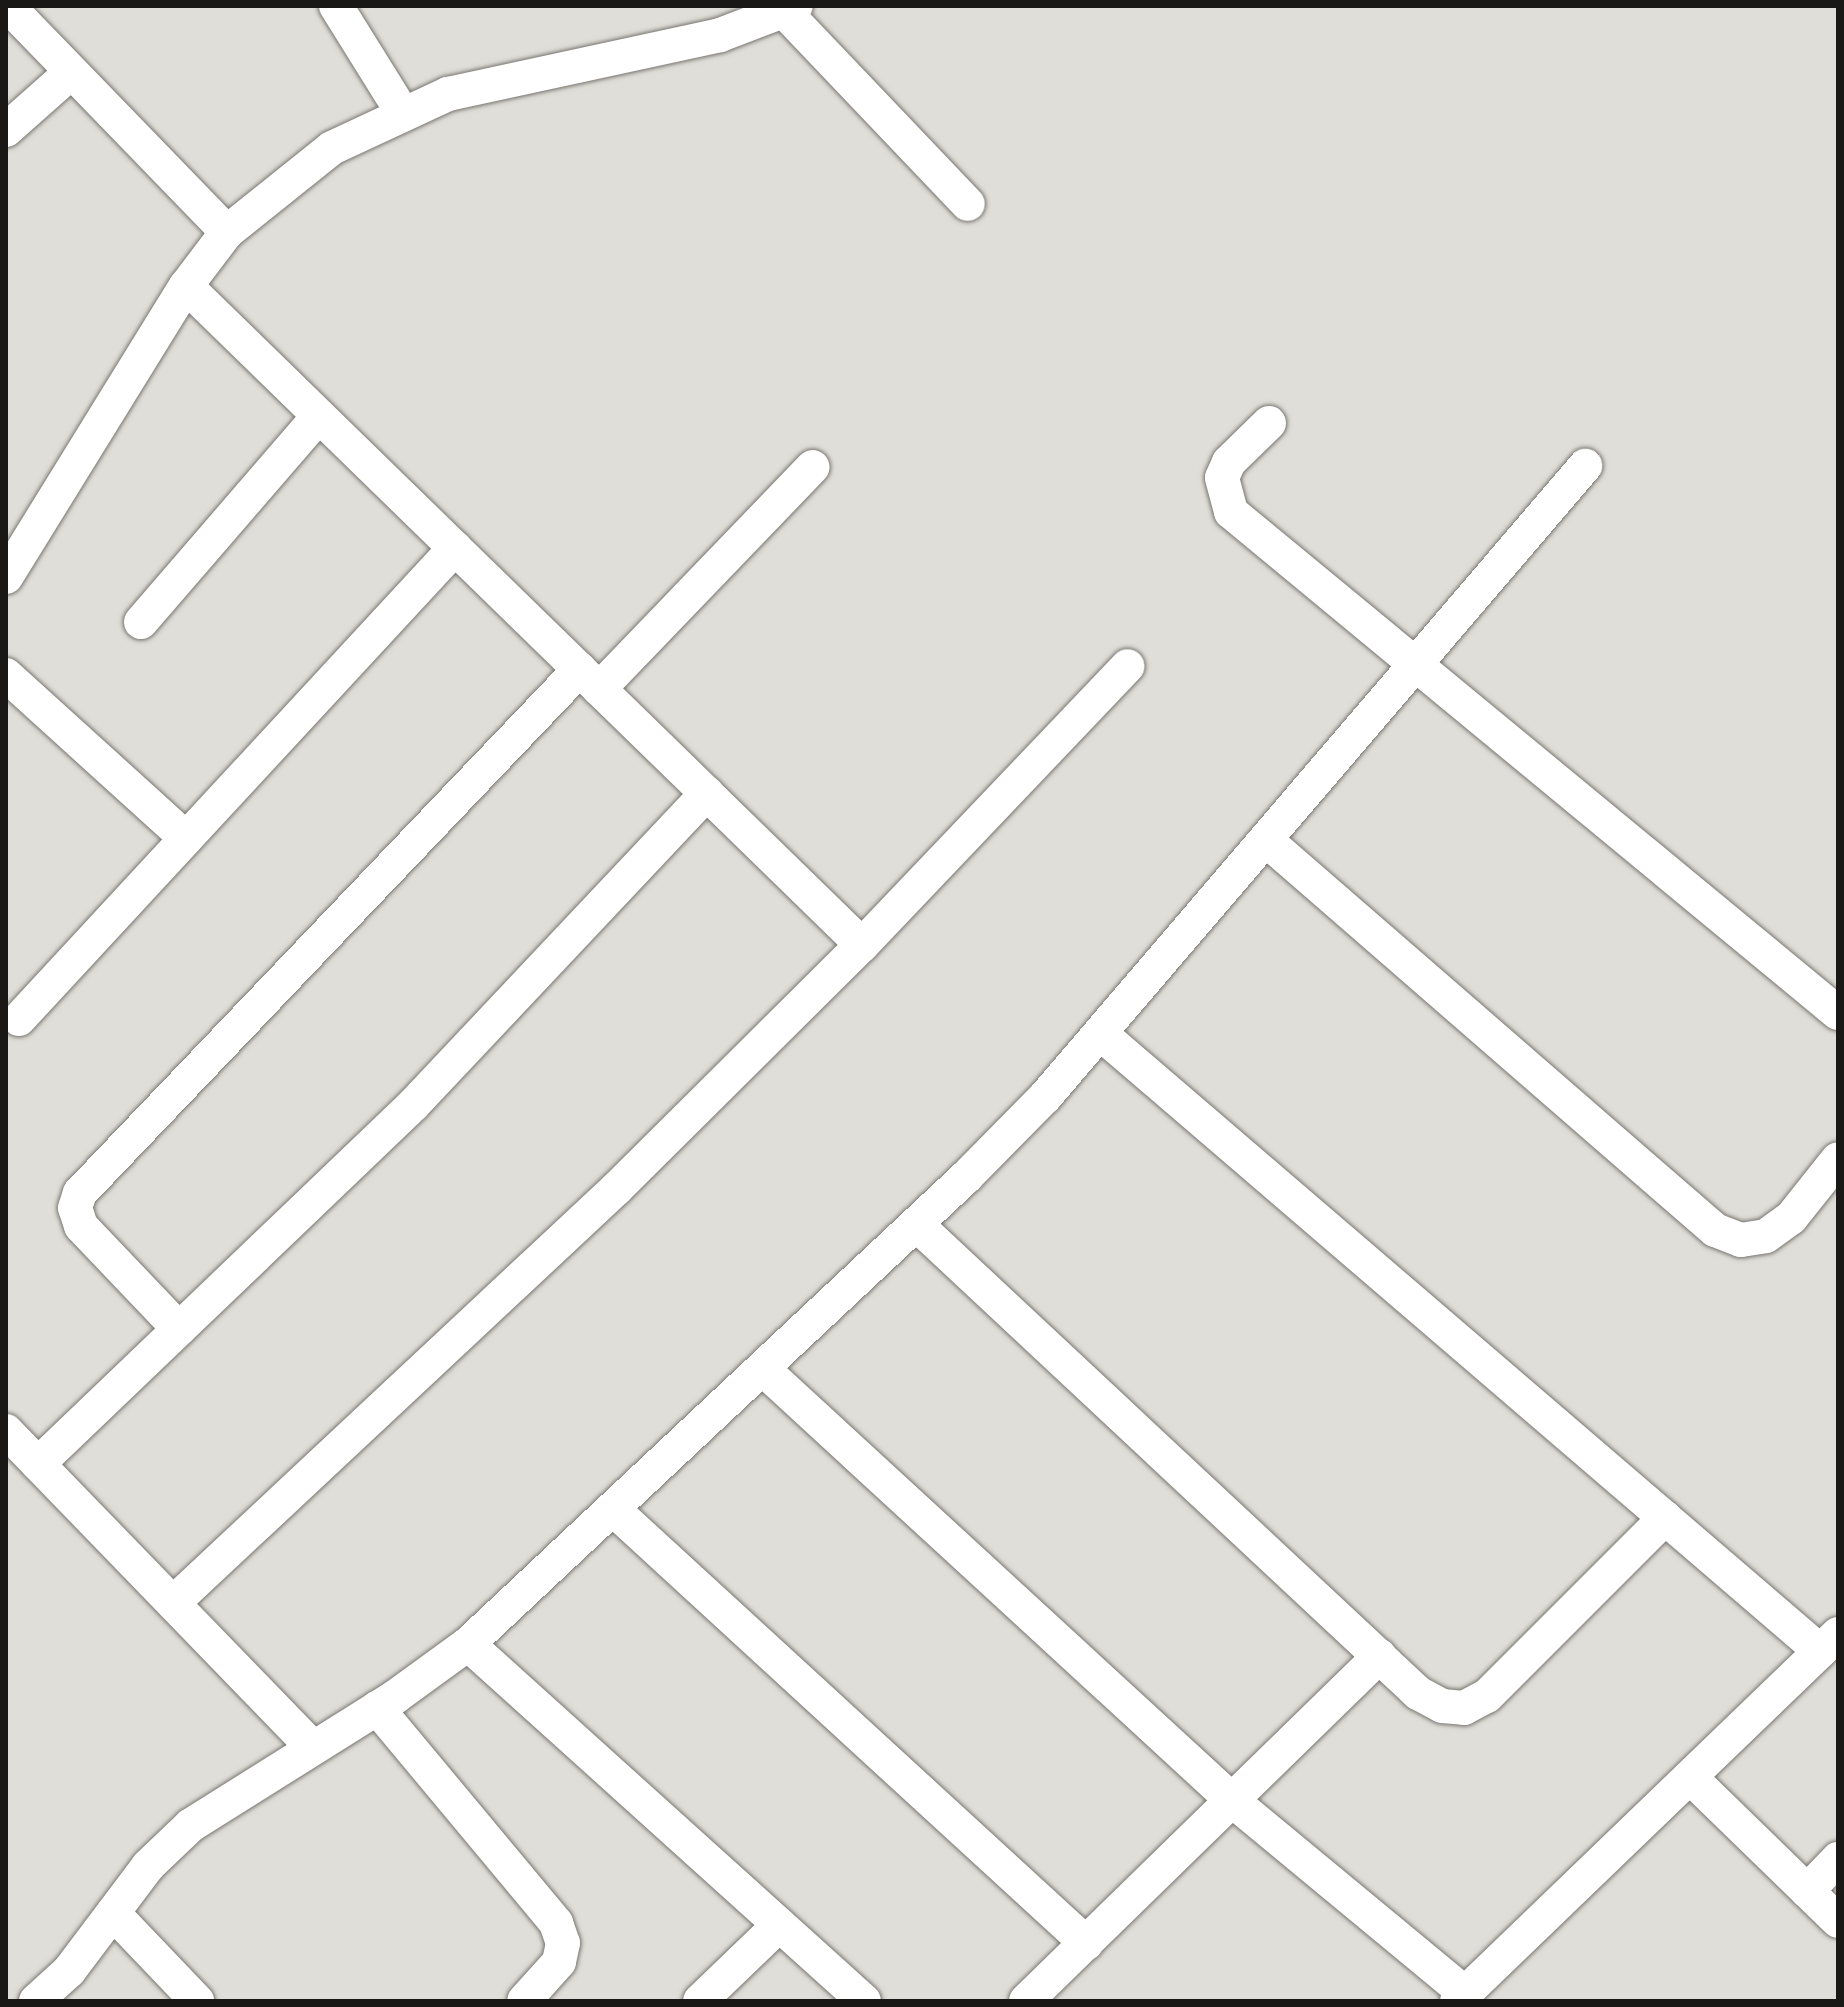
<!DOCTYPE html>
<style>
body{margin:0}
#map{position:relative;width:1844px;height:2007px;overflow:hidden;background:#e0ded8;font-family:"Crimson Pro",serif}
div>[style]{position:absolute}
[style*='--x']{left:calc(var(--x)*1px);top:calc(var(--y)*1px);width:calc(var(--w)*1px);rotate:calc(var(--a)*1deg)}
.roads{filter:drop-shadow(0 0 2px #787671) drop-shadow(0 0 2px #787671)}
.street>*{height:34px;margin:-17px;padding:0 17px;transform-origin:17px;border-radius:17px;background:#fff}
span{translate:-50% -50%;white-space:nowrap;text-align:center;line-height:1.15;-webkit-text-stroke:6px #edebe5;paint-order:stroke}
.frame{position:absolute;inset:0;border:8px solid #191816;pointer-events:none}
</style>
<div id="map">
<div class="roads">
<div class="street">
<i style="--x:8;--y:6;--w:315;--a:45.9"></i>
<i style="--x:336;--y:6;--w:125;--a:58.1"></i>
<i style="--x:785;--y:12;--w:265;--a:46.4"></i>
<i style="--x:6;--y:130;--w:84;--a:-41.6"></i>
<i style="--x:186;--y:286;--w:944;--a:44.27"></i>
<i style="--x:1269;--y:423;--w:56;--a:135.7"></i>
<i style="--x:1229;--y:462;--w:17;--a:114"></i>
<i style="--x:1222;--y:478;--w:35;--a:75"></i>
<i style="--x:1231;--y:512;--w:787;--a:39.54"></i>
<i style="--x:6;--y:577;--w:342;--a:-58.3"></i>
<i style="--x:186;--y:286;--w:68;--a:-52.8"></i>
<i style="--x:227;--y:232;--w:134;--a:-38.7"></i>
<i style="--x:332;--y:148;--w:128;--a:-25"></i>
<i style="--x:448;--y:94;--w:278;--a:-12.2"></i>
<i style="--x:720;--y:35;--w:81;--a:-20.9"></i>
<i style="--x:141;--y:622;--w:272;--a:-49.2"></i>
<i style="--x:6;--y:675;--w:243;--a:42.2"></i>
<i style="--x:599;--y:689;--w:308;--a:-46.1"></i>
<i style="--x:1266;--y:840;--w:595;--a:40.98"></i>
<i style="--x:1715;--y:1230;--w:28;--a:21"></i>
<i style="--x:1741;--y:1240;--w:25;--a:-9"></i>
<i style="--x:1766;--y:1236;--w:31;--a:-36"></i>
<i style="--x:1791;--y:1218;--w:75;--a:-51.5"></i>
<i style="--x:19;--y:1019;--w:642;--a:-47.21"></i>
<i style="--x:1100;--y:1033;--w:949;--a:40.64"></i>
<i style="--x:916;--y:1224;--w:687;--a:43.05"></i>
<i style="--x:1418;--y:1693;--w:27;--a:28"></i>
<i style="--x:1442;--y:1706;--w:22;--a:5"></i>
<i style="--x:1464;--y:1708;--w:26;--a:-28"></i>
<i style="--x:1487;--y:1696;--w:252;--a:-45"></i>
<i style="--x:179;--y:1329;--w:142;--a:-133.6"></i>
<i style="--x:81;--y:1226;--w:19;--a:-108"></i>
<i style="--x:75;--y:1208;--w:16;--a:-72"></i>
<i style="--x:80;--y:1193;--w:724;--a:-46.34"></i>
<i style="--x:763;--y:1369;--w:640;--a:42.59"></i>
<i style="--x:1234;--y:1802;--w:300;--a:39.6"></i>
<i style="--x:6;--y:1431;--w:441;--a:45.9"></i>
<i style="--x:38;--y:1464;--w:521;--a:-43.75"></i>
<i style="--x:414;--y:1104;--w:427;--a:-46.7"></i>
<i style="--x:614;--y:1510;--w:641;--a:42.53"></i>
<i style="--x:173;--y:1603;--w:608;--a:-43.07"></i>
<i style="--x:617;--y:1188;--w:345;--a:-44.8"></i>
<i style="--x:862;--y:945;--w:385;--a:-46.4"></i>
<i style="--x:468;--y:1644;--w:533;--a:42.04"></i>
<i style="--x:377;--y:1708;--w:280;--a:50.2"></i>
<i style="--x:556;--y:1923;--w:21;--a:71"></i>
<i style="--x:563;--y:1943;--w:19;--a:102"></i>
<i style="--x:559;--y:1962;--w:52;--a:131.9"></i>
<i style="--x:1690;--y:1777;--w:206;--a:44.2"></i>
<i style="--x:1807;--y:1891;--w:45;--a:-45.9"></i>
<i style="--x:113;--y:1913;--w:122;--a:46.3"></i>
<i style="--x:36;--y:2001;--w:45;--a:-42.3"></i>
<i style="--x:69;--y:1971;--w:131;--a:-53"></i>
<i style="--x:148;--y:1866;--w:59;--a:-43.6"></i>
<i style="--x:191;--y:1825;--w:241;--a:-32.1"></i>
<i style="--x:395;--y:1697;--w:90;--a:-36"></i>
<i style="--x:468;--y:1644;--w:683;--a:-43.16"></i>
<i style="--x:966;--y:1177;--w:112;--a:-45.4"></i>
<i style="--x:1045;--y:1097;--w:831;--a:-49.44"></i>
<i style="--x:700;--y:2001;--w:110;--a:-43.9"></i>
<i style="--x:1026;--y:2001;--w:494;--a:-44.3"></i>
<i style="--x:1457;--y:2001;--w:529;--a:-43.93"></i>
</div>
</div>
<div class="frame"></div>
</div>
